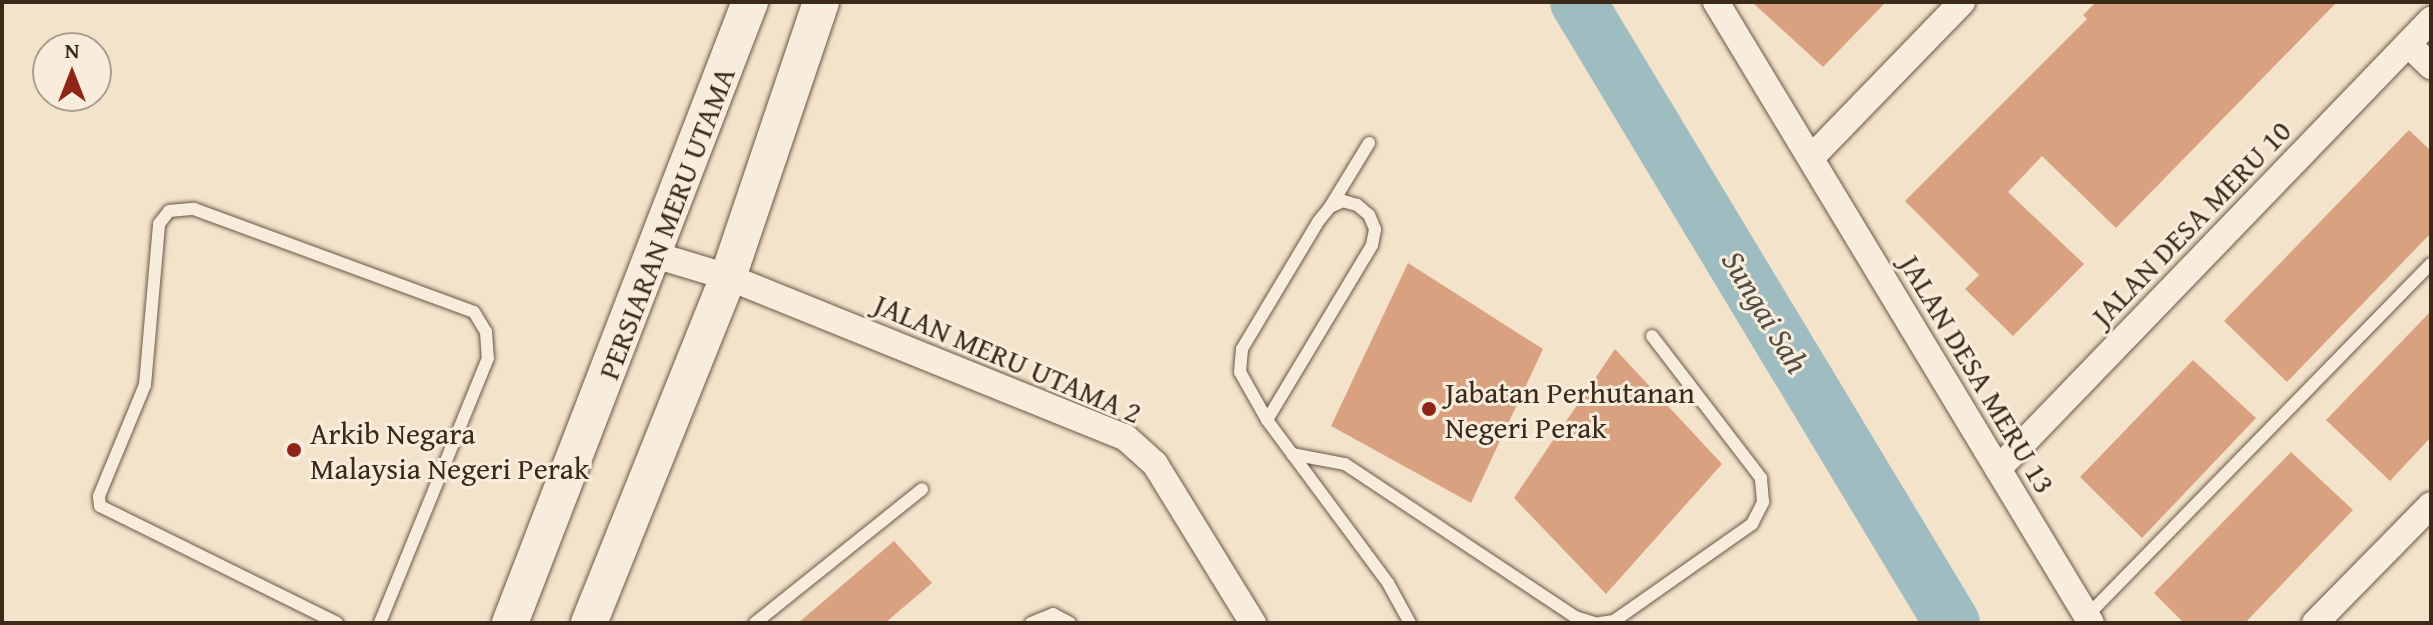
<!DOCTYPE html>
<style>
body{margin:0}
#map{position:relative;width:2433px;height:625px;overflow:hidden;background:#f4e3cb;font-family:"Gentium Book Plus",serif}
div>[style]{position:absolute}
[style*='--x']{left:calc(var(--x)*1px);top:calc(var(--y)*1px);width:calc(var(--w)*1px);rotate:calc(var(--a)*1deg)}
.river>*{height:56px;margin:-28px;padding:0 28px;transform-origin:28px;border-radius:28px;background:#9fbcc0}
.building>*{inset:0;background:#daa180}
.roads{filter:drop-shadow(0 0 2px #695845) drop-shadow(0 0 2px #695845)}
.service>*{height:12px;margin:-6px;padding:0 6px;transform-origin:6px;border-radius:6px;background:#f8eddd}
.minor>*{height:26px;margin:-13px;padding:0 13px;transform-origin:13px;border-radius:13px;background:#f8eddd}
.secondary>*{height:36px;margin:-18px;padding:0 18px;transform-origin:18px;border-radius:18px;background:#f8eddd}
.dots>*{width:22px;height:22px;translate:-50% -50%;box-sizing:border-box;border:4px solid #f8eddd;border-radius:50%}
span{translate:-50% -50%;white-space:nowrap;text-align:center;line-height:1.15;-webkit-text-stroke:6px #f8eddd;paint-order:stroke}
.street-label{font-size:30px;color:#3b2a18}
.poi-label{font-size:30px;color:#3b2a18}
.left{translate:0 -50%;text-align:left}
.water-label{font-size:32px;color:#544e42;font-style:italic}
.frame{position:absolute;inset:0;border:4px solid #3b2a18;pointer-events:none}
.north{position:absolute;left:32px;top:32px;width:80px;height:80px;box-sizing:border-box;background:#f8eddd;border:2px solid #ac9f8e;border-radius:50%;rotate:0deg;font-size:22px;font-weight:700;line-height:32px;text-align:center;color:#3b2a18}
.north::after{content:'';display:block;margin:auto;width:28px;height:36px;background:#8f2418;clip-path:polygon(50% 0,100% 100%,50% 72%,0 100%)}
</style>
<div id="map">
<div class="river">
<i style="--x:1578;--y:2;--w:725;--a:58.94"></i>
</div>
<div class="building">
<i style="clip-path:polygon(1752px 2px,1886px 2px,1823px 67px)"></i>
<i style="clip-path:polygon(2096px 2px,2337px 2px,2116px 228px,2042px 156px,2008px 192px,2084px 264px,2013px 336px,1965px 289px,1979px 275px,1905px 201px,2087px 19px,2083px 15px)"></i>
<i style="clip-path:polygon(2409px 130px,2431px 151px,2431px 233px,2287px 382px,2224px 321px)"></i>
<i style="clip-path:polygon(1408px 263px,1543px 349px,1471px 503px,1331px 426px)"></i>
<i style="clip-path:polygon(2431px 311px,2431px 437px,2390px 481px,2326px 420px)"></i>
<i style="clip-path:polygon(1615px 349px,1722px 464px,1606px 594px,1514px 498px)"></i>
<i style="clip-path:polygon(2193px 360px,2256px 418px,2142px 538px,2080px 477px)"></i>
<i style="clip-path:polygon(2291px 452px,2353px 510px,2245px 623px,2184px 623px,2154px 593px)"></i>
<i style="clip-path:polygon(894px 541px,932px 583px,885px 623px,798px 623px)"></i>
</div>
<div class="roads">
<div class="service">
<i style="--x:1330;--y:207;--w:75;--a:-58.6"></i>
<i style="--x:1267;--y:420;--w:204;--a:-59"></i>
<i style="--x:1372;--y:245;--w:16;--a:-79"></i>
<i style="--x:1375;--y:229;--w:15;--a:-113"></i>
<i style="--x:1369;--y:215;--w:16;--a:-140"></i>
<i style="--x:1357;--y:205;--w:15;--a:-164"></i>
<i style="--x:1343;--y:201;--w:14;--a:155"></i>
<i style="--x:1330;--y:207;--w:19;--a:129"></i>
<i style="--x:1318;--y:222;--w:148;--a:120.9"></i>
<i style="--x:1242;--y:349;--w:23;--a:95"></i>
<i style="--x:1240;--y:372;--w:55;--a:60.6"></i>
<i style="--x:1267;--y:420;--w:203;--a:53.4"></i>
<i style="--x:1388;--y:583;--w:46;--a:61.2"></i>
<i style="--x:1292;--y:454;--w:54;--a:10.7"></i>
<i style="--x:1345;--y:464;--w:276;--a:33.6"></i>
<i style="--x:1575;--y:617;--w:21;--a:17"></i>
<i style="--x:2087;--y:616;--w:492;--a:-45.7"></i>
<i style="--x:337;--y:623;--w:264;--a:-153.7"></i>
<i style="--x:100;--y:506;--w:10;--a:-96"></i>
<i style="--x:99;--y:496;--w:120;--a:-67.5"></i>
<i style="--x:145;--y:385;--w:162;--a:-85"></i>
<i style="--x:159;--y:224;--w:16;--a:-52"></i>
<i style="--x:169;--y:211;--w:25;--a:-5"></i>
<i style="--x:194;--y:209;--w:298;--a:20.2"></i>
<i style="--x:474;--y:312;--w:23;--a:59"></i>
<i style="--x:486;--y:332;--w:26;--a:86"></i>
<i style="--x:488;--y:358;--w:286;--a:112.2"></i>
<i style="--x:755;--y:623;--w:214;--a:-38.7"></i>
<i style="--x:1031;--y:623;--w:24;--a:-22"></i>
<i style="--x:1053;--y:614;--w:19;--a:28"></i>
<i style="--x:1600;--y:623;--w:14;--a:-8"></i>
<i style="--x:1614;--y:621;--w:169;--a:-35.1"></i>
<i style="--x:1752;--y:524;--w:25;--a:-63"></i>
<i style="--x:1763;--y:502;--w:24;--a:-95"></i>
<i style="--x:1761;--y:478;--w:179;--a:-127.5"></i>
</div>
<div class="minor">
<i style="--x:1716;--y:2;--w:725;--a:58.87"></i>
<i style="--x:2408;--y:44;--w:32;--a:44"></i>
<i style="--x:1811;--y:158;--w:217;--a:-45.9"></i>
<i style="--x:655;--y:255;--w:76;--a:16.8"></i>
<i style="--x:728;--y:277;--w:428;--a:22"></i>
<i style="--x:1125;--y:437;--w:40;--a:42"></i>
<i style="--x:1155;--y:464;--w:187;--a:58.4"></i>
<i style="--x:1998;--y:469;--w:624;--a:-46.04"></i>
<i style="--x:2315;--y:623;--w:165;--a:-45.5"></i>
</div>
<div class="secondary">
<i style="--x:510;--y:623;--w:666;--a:-68.87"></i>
<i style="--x:589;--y:623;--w:373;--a:-68.1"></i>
<i style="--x:728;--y:277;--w:290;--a:-71.3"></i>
</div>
</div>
<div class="dots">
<i style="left:1429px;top:409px;background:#8f2418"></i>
<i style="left:294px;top:450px;background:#8f2418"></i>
</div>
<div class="street-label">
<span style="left:666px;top:223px;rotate:-69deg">PERSIARAN MERU UTAMA</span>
<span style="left:2191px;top:223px;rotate:-46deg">JALAN DESA MERU 10</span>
<span style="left:1008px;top:358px;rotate:23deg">JALAN MERU UTAMA 2</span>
<span style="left:1978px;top:374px;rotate:59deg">JALAN DESA MERU 13</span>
</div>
<div class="poi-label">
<span class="left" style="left:1445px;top:409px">Jabatan Perhutanan<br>Negeri Perak</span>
<span class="left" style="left:310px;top:450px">Arkib Negara<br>Malaysia Negeri Perak</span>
</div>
<div class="water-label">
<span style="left:1765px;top:312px;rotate:59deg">Sungai Sah</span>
</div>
<div class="frame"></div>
<div class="north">N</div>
</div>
